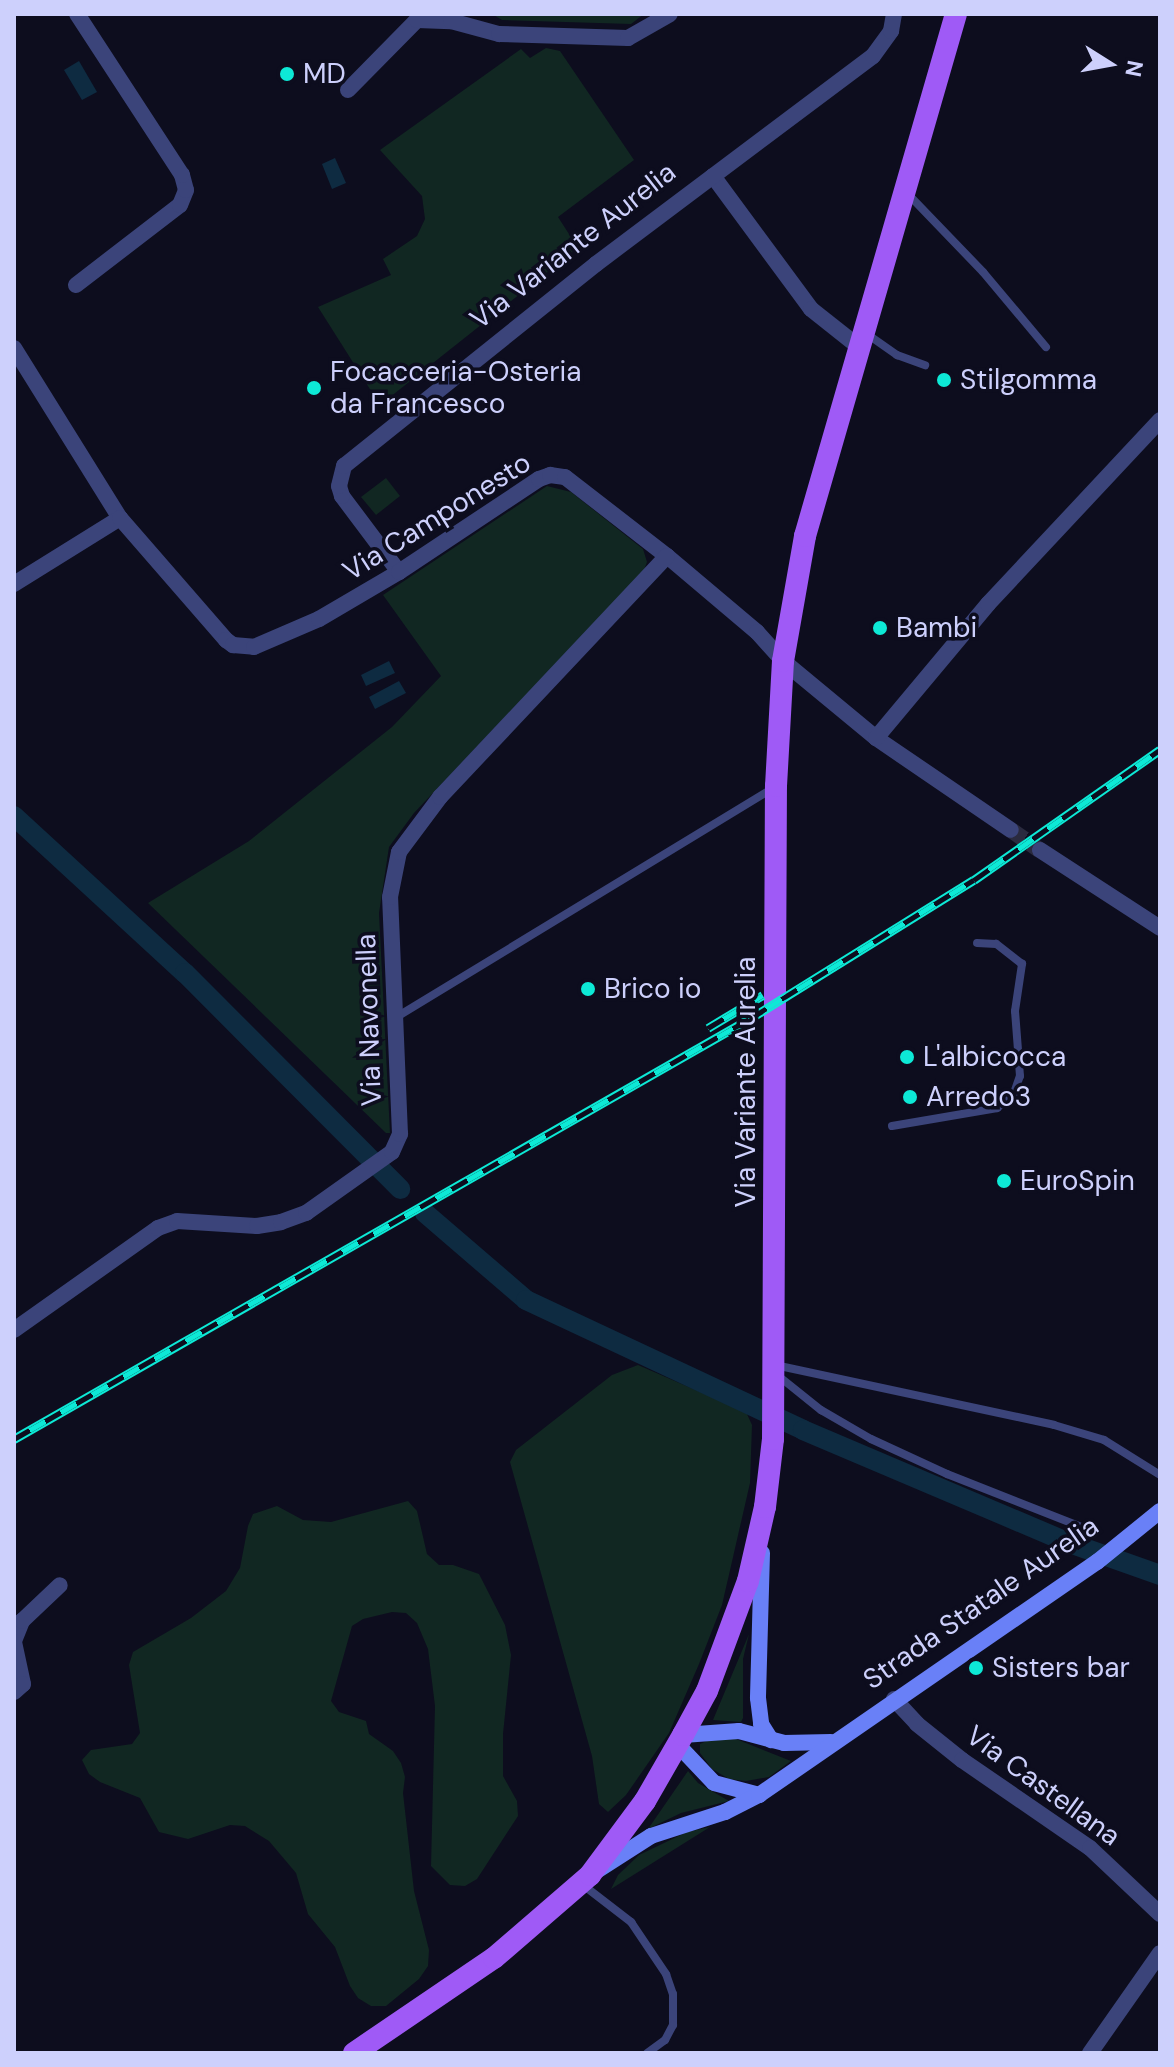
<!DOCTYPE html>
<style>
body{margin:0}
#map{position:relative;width:1174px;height:2067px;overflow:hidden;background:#0d0d1e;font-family:"DM Sans",sans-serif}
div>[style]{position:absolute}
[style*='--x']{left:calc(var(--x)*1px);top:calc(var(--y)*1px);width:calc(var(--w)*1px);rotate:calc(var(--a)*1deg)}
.green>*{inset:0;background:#112722}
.water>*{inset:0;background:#0e2b41}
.canal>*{height:20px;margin:-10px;padding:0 10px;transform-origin:10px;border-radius:10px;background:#0e2b41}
.minor-tunnel>*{height:16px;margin-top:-8px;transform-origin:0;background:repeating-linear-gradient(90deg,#2a2a3f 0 16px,transparent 0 24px)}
.service>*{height:8px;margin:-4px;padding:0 4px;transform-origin:4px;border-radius:4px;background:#3b447a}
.minor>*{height:16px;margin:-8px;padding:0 8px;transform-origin:8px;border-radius:8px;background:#3b447a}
.secondary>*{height:16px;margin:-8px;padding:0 8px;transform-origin:8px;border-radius:8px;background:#6980f7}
.primary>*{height:22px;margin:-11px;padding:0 11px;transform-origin:11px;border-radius:11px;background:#9f5af6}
.rail>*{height:9px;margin-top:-4.5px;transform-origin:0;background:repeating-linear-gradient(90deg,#0d0d1e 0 18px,#0de9d6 0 36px);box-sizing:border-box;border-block:2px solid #0de9d6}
.dots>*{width:22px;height:22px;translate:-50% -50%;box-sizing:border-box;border:4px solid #0d0d1e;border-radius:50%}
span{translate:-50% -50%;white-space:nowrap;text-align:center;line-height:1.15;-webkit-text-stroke:7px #0d0d1e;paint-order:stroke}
.poi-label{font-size:28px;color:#cdd0fc}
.left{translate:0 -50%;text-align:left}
.street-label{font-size:28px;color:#cdd0fc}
.frame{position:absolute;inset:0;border:16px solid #cdd0fc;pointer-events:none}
.north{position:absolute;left:1070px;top:24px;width:80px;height:80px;-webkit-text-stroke:6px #0d0d1e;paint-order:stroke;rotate:101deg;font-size:22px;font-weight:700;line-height:32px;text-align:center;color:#cdd0fc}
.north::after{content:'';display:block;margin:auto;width:28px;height:36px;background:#cdd0fc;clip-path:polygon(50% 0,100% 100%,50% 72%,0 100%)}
</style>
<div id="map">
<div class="green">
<i style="clip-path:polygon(492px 14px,644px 14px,631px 24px,502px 20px)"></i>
<i style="clip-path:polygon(546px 48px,560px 51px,634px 160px,558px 217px,578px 248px,380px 405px,318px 307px,391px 275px,383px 259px,417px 236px,425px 219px,422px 196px,380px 150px,521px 49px,530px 58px)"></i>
<i style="clip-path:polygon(386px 478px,400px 496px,376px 515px,361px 497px)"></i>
<i style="clip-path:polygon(547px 486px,571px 492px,643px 549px,647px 562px,644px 570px,414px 813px,389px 847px,379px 913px,390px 1133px,386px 1133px,148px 903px,249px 841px,392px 727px,441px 676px,383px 595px)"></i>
<i style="clip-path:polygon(638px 1365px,746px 1412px,752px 1425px,750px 1483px,722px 1605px,699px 1664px,669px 1733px,626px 1795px,608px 1812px,599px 1804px,592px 1756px,510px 1462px,516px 1450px,612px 1375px)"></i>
<i style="clip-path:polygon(408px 1501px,417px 1511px,427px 1554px,439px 1565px,453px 1565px,479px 1574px,505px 1625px,511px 1655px,503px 1734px,503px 1776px,517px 1801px,518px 1816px,477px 1879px,465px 1886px,450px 1885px,431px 1866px,435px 1706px,428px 1649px,417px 1623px,406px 1613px,392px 1612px,363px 1619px,352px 1626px,331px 1701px,339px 1712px,366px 1721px,369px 1734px,393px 1751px,401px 1763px,405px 1777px,403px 1793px,414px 1891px,429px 1950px,428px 1966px,419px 1979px,386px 2006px,371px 2006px,358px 1998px,350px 1986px,335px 1947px,308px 1914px,296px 1873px,269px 1841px,245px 1826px,230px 1825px,188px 1839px,159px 1832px,140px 1798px,100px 1782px,89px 1774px,82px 1760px,91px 1750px,132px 1744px,140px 1733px,129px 1665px,133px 1652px,191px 1618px,226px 1591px,240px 1568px,248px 1526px,253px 1514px,277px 1506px,303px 1520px,331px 1522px)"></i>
<i style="clip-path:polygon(749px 1634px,743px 1659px,743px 1718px,741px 1722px,713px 1720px)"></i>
<i style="clip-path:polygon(711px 1739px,736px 1739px,791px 1761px,769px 1777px,746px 1781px,729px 1779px,712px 1769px,700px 1753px,700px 1744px)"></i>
<i style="clip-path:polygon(688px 1771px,698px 1783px,729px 1801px,681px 1813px,648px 1829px)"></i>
<i style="clip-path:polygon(710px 1827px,611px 1889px,618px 1875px,639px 1855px,687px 1832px)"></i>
</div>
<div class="water">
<i style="clip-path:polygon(79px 61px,97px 92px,82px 100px,64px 70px)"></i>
<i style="clip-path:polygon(335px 158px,346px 183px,332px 189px,322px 164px)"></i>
<i style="clip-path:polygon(389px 661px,395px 673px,366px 686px,361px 675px)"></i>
<i style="clip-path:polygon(399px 681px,406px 693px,375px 709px,369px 697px)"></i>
</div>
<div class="canal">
<i style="--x:14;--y:816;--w:232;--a:42.6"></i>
<i style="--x:185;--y:973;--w:305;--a:45.1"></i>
<i style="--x:425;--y:1213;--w:133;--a:40.7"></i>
<i style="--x:526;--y:1300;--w:306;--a:25.1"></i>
<i style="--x:803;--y:1430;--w:284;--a:23"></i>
<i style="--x:1064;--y:1541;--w:102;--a:19.5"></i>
</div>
<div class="minor-tunnel">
<i style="--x:1011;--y:830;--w:35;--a:35"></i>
</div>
<div class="service">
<i style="--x:907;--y:193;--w:110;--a:46.1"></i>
<i style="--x:983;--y:272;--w:98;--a:50"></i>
<i style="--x:867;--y:334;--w:37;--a:35"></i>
<i style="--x:897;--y:355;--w:30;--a:20"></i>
<i style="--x:395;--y:1018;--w:441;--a:-31.3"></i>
<i style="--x:892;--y:1126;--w:107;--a:-9.7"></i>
<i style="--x:997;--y:1108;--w:23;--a:-41"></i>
<i style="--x:1014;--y:1093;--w:18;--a:-71"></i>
<i style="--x:1020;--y:1076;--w:65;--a:-94.4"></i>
<i style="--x:1015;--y:1011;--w:48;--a:-81.5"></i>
<i style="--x:1022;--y:964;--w:33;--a:-142"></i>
<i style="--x:996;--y:944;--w:19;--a:-177"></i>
<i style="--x:775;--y:1365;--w:285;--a:12.1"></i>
<i style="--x:1054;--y:1425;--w:52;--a:16.7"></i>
<i style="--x:1104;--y:1440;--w:66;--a:32"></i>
<i style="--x:776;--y:1374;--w:58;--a:38.7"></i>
<i style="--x:821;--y:1410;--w:58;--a:30.1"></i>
<i style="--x:871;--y:1439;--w:84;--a:24.7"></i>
<i style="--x:947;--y:1474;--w:156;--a:21.5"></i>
<i style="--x:583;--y:1885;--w:61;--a:37.6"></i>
<i style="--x:631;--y:1922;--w:63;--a:56.1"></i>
<i style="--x:666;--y:1974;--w:21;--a:71"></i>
<i style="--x:673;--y:1994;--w:31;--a:90"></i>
<i style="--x:673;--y:2025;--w:17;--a:118"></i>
<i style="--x:665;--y:2040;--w:22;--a:144"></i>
</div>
<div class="minor">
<i style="--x:348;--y:90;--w:98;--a:-45.4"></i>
<i style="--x:417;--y:20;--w:34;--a:2"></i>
<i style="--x:451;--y:21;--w:50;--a:15.2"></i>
<i style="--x:499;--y:34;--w:129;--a:1.8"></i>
<i style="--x:628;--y:38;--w:48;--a:-29.7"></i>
<i style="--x:713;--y:176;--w:165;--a:53.6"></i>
<i style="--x:811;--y:309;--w:61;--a:38.4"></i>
<i style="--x:76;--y:285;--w:131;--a:-37.6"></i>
<i style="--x:180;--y:205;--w:16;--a:-68"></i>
<i style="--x:186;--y:190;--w:16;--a:-105"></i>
<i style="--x:182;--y:175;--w:192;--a:-123.1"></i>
<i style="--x:14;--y:348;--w:200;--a:58.1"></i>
<i style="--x:399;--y:572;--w:95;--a:-126.9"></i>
<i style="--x:342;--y:496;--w:10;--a:-107"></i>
<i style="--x:339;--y:486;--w:21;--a:-76"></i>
<i style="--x:344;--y:466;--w:323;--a:-38.7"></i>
<i style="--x:596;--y:264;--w:346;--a:-36.9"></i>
<i style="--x:873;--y:56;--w:31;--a:-54"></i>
<i style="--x:891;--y:31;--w:17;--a:-80"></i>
<i style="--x:14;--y:584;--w:125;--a:-31.9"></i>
<i style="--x:120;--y:518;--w:162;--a:49"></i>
<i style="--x:226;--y:640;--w:9;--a:36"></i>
<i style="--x:233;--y:645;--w:21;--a:5"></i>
<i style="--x:254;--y:647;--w:71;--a:-23.3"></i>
<i style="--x:319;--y:619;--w:93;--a:-30.4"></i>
<i style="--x:399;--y:572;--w:168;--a:-33.6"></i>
<i style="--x:539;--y:479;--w:12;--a:-20"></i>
<i style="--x:550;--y:475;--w:15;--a:8"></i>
<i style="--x:565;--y:477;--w:129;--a:37.8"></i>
<i style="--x:667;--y:556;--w:118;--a:40.2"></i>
<i style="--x:757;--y:632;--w:39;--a:48"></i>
<i style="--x:783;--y:661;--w:121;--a:39.6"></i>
<i style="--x:876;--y:738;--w:163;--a:34.3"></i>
<i style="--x:876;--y:738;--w:175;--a:-50.1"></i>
<i style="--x:988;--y:604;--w:252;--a:-46.9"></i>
<i style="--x:1040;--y:850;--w:143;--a:33"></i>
<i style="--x:14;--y:1330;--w:176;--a:-35.3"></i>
<i style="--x:158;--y:1228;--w:20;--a:-20"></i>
<i style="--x:177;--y:1221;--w:80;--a:3.6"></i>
<i style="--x:257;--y:1226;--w:24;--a:-9"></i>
<i style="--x:281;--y:1222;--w:27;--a:-20"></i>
<i style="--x:306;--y:1213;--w:105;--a:-35.3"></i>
<i style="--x:392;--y:1152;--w:20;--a:-66"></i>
<i style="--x:400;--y:1134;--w:237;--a:-92.4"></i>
<i style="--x:390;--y:897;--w:46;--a:-78.7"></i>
<i style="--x:399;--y:852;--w:69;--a:-53.3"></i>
<i style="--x:440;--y:797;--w:331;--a:-46.7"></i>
<i style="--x:14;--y:1641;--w:22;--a:-68"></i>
<i style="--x:22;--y:1621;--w:52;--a:-43.5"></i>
<i style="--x:14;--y:1642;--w:43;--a:77.9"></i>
<i style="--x:23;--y:1684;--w:12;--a:138"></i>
<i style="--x:894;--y:1699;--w:34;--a:47"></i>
<i style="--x:917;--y:1724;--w:58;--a:38.7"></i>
<i style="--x:962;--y:1760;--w:155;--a:34.5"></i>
<i style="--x:1090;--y:1848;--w:96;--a:43.3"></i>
<i style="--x:1090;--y:2053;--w:122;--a:-55"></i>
</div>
<div class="secondary">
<i style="--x:762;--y:1553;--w:145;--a:91.6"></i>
<i style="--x:758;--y:1698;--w:26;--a:83"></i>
<i style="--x:761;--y:1724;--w:19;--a:58"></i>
<i style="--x:683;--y:1735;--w:56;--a:-4.1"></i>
<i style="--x:739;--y:1731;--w:47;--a:14.9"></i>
<i style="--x:784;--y:1743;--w:47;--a:-1.2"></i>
<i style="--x:678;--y:1745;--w:52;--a:46.5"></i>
<i style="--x:714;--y:1783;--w:47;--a:14.9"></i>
<i style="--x:598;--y:1870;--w:63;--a:-32.7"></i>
<i style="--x:651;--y:1836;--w:78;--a:-18"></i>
<i style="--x:725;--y:1812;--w:38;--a:-27"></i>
<i style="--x:759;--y:1795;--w:411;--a:-34.6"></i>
<i style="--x:1097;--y:1562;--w:81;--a:-39"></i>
</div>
<div class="primary">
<i style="--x:354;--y:2053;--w:169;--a:-34.2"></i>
<i style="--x:494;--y:1958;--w:127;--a:-40.8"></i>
<i style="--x:590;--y:1875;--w:92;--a:-53.4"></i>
<i style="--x:645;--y:1801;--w:76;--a:-60.1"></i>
<i style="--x:683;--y:1735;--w:50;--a:-61.4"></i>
<i style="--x:707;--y:1691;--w:117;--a:-69.6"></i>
<i style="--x:748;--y:1581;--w:76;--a:-77.1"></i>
<i style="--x:765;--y:1507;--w:68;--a:-83.3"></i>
<i style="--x:773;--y:1439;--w:653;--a:-89.74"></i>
<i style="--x:776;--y:786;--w:125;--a:-86.8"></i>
<i style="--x:783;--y:661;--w:127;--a:-80"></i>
<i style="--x:805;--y:536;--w:543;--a:-73.87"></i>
</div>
<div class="rail">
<i style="--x:708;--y:1028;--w:64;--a:-31"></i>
<i style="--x:14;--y:1439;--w:849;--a:-29.74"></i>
<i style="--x:751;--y:1018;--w:262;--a:-31.8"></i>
<i style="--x:974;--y:880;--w:227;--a:-35"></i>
</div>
<div class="dots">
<i style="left:287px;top:74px;background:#0de9d6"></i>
<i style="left:944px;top:380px;background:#0de9d6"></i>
<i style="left:314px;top:388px;background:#0de9d6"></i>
<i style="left:880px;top:628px;background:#0de9d6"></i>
<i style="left:588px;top:989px;background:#0de9d6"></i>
<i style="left:907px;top:1057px;background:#0de9d6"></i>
<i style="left:910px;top:1097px;background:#0de9d6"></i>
<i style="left:1004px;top:1181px;background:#0de9d6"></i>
<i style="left:976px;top:1668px;background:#0de9d6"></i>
</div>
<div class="poi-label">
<span class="left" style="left:303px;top:74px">MD</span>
<span class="left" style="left:330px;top:388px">Focacceria-Osteria<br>da Francesco</span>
<span class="left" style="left:960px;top:380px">Stilgomma</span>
<span class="left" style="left:896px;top:628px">Bambi</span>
<span class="left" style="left:604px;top:989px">Brico io</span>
<span class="left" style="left:923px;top:1057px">L'albicocca</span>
<span class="left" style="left:926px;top:1097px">Arredo3</span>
<span class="left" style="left:1020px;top:1181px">EuroSpin</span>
<span class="left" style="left:992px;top:1668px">Sisters bar</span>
</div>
<div class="street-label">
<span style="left:573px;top:246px;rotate:-38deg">Via Variante Aurelia</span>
<span style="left:437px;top:517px;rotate:-32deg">Via Camponesto</span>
<span style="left:369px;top:1020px;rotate:-92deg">Via Navonella</span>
<span style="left:746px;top:1082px;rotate:-90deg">Via Variante Aurelia</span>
<span style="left:981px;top:1603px;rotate:-35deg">Strada Statale Aurelia</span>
<span style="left:1043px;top:1786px;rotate:36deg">Via Castellana</span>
</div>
<div class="frame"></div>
<div class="north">N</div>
</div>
